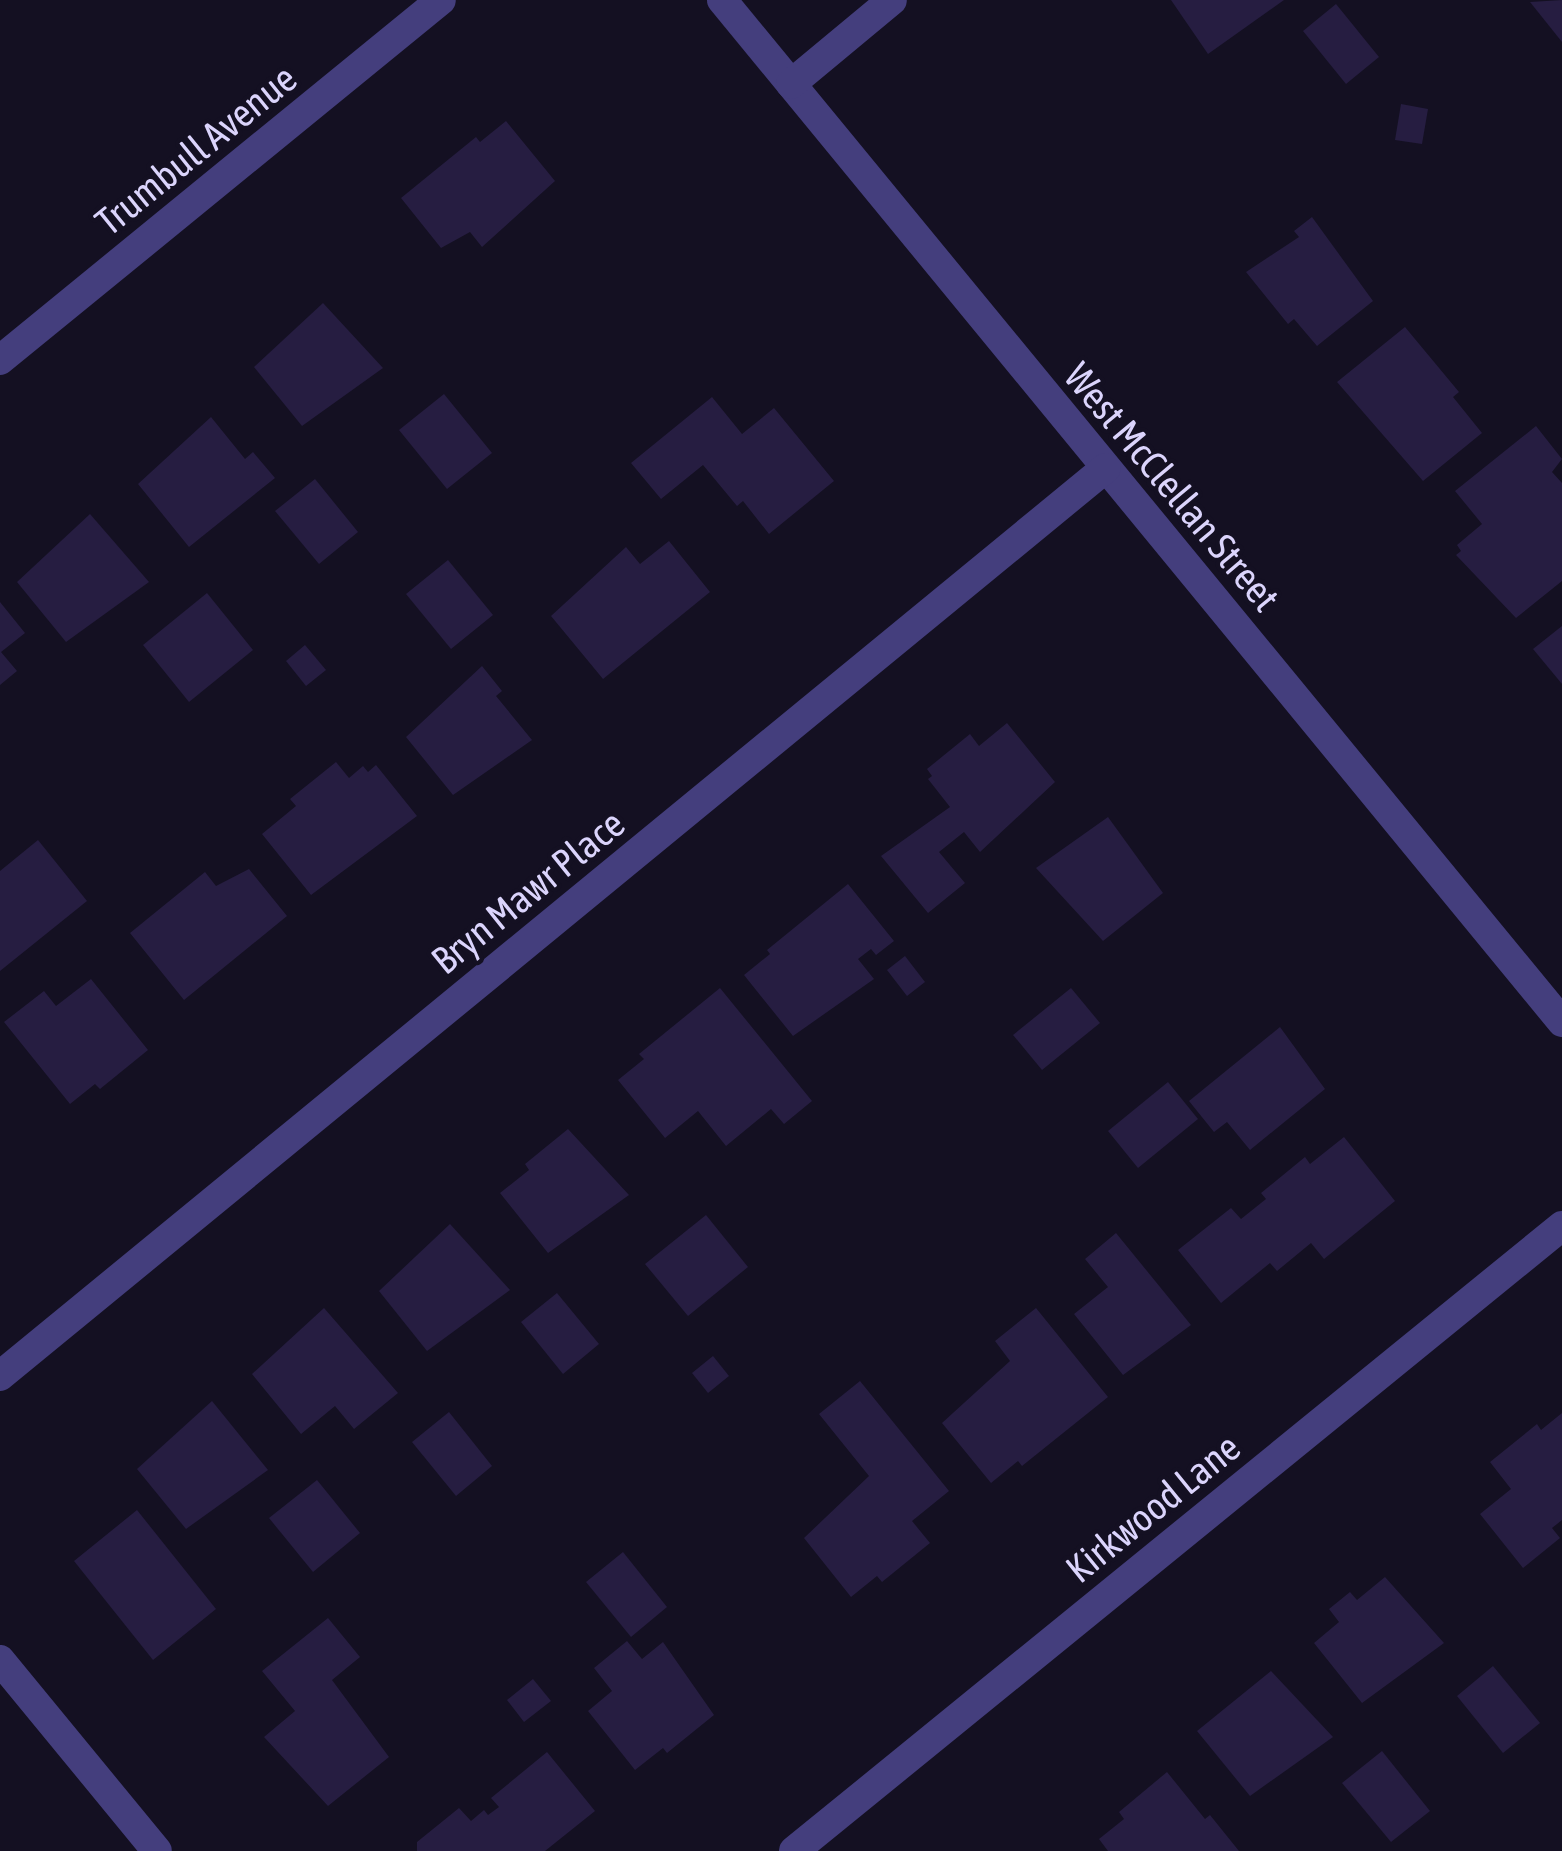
<!DOCTYPE html>
<style>
body{margin:0}
#map{position:relative;width:1562px;height:1851px;overflow:hidden;background:#141022;font-family:"Asap Condensed",sans-serif}
div>[style]{position:absolute}
[style*='--x']{left:calc(var(--x)*1px);top:calc(var(--y)*1px);width:calc(var(--w)*1px);rotate:calc(var(--a)*1deg)}
.building>*{inset:0;background:#261d41}
.street>*{height:30px;margin:-15px;padding:0 15px;transform-origin:15px;border-radius:15px;background:#443e7d}
span{translate:-50% -50%;white-space:nowrap;text-align:center;line-height:1.15;-webkit-text-stroke:9px #141022;paint-order:stroke}
.street-label{font-size:39px;color:#dbd4fc}
</style>
<div id="map">
<div class="building">
<i style="clip-path:polygon(1171px 0,1284px 0,1208px 54px)"></i>
<i style="clip-path:polygon(1562px 0,1562px 42px,1530px 2px)"></i>
<i style="clip-path:polygon(1336px 4px,1379px 57px,1346px 84px,1303px 31px)"></i>
<i style="clip-path:polygon(1401px 104px,1428px 109px,1422px 144px,1395px 140px)"></i>
<i style="clip-path:polygon(506px 121px,555px 181px,482px 247px,470px 232px,441px 248px,401px 198px,476px 137px,480px 142px)"></i>
<i style="clip-path:polygon(1312px 217px,1373px 301px,1317px 346px,1294px 319px,1288px 324px,1246px 272px,1299px 237px,1294px 231px)"></i>
<i style="clip-path:polygon(323px 303px,383px 368px,302px 426px,254px 367px)"></i>
<i style="clip-path:polygon(1405px 327px,1459px 392px,1453px 397px,1482px 433px,1423px 481px,1337px 382px)"></i>
<i style="clip-path:polygon(444px 394px,492px 453px,447px 489px,399px 430px)"></i>
<i style="clip-path:polygon(712px 397px,742px 434px,774px 408px,834px 481px,769px 534px,743px 501px,737px 506px,703px 465px,661px 499px,631px 463px)"></i>
<i style="clip-path:polygon(211px 417px,245px 459px,253px 452px,275px 478px,189px 547px,138px 484px)"></i>
<i style="clip-path:polygon(1536px 426px,1562px 459px,1552px 472px,1562px 483px,1562px 581px,1516px 618px,1456px 555px,1461px 551px,1457px 545px,1482px 524px,1455px 491px)"></i>
<i style="clip-path:polygon(315px 479px,358px 532px,319px 564px,275px 511px)"></i>
<i style="clip-path:polygon(90px 514px,149px 582px,66px 642px,17px 582px)"></i>
<i style="clip-path:polygon(669px 541px,710px 592px,603px 679px,551px 616px,626px 547px,640px 564px)"></i>
<i style="clip-path:polygon(448px 560px,493px 615px,451px 649px,406px 594px)"></i>
<i style="clip-path:polygon(207px 593px,253px 650px,189px 702px,143px 645px)"></i>
<i style="clip-path:polygon(0 602px,25px 633px,1px 652px,17px 671px,0 685px)"></i>
<i style="clip-path:polygon(1562px 626px,1562px 684px,1533px 649px)"></i>
<i style="clip-path:polygon(305px 645px,326px 670px,306px 686px,286px 661px)"></i>
<i style="clip-path:polygon(482px 666px,502px 691px,496px 696px,532px 740px,453px 795px,406px 737px)"></i>
<i style="clip-path:polygon(1007px 723px,1055px 782px,980px 852px,964px 832px,939px 852px,965px 883px,928px 913px,881px 856px,950px 807px,928px 779px,932px 776px,927px 769px,970px 734px,979px 746px)"></i>
<i style="clip-path:polygon(336px 762px,349px 778px,363px 766px,368px 772px,376px 765px,417px 816px,311px 895px,262px 834px,296px 806px,290px 799px)"></i>
<i style="clip-path:polygon(1108px 817px,1163px 893px,1103px 941px,1036px 868px)"></i>
<i style="clip-path:polygon(38px 840px,87px 901px,0 971px,0 871px)"></i>
<i style="clip-path:polygon(249px 869px,287px 916px,184px 1000px,130px 933px,205px 872px,216px 886px)"></i>
<i style="clip-path:polygon(848px 884px,894px 941px,876px 955px,871px 949px,858px 959px,874px 979px,793px 1036px,744px 975px,770px 954px,767px 950px)"></i>
<i style="clip-path:polygon(905px 956px,925px 982px,907px 996px,887px 970px)"></i>
<i style="clip-path:polygon(91px 979px,148px 1050px,100px 1089px,95px 1084px,70px 1104px,4px 1022px,44px 991px,56px 1006px)"></i>
<i style="clip-path:polygon(720px 988px,812px 1101px,784px 1124px,771px 1109px,726px 1146px,698px 1111px,665px 1138px,618px 1080px,644px 1059px,639px 1054px)"></i>
<i style="clip-path:polygon(1071px 988px,1100px 1023px,1042px 1070px,1013px 1035px)"></i>
<i style="clip-path:polygon(1280px 1027px,1325px 1089px,1250px 1150px,1227px 1122px,1214px 1132px,1189px 1101px)"></i>
<i style="clip-path:polygon(1168px 1082px,1198px 1119px,1138px 1168px,1108px 1131px)"></i>
<i style="clip-path:polygon(568px 1129px,629px 1195px,548px 1253px,500px 1193px,529px 1170px,525px 1164px)"></i>
<i style="clip-path:polygon(1344px 1137px,1395px 1201px,1324px 1259px,1311px 1243px,1277px 1271px,1270px 1263px,1221px 1303px,1178px 1250px,1231px 1208px,1241px 1219px,1266px 1199px,1261px 1193px,1305px 1157px,1310px 1164px)"></i>
<i style="clip-path:polygon(706px 1215px,748px 1267px,688px 1316px,645px 1264px)"></i>
<i style="clip-path:polygon(450px 1224px,510px 1290px,427px 1351px,379px 1291px)"></i>
<i style="clip-path:polygon(1116px 1233px,1191px 1325px,1123px 1375px,1074px 1314px,1108px 1287px,1085px 1259px)"></i>
<i style="clip-path:polygon(557px 1293px,599px 1344px,563px 1374px,521px 1322px)"></i>
<i style="clip-path:polygon(324px 1308px,398px 1393px,354px 1429px,335px 1406px,301px 1434px,252px 1374px)"></i>
<i style="clip-path:polygon(1036px 1308px,1108px 1397px,1022px 1466px,1018px 1461px,991px 1483px,942px 1423px,1010px 1361px,995px 1341px)"></i>
<i style="clip-path:polygon(713px 1356px,729px 1376px,708px 1393px,692px 1373px)"></i>
<i style="clip-path:polygon(860px 1381px,949px 1491px,912px 1521px,930px 1543px,882px 1582px,877px 1576px,851px 1597px,804px 1538px,869px 1476px,819px 1414px)"></i>
<i style="clip-path:polygon(212px 1401px,268px 1470px,186px 1529px,137px 1469px)"></i>
<i style="clip-path:polygon(449px 1412px,492px 1466px,456px 1496px,412px 1442px)"></i>
<i style="clip-path:polygon(1562px 1413px,1562px 1520px,1552px 1528px,1560px 1538px,1523px 1568px,1480px 1514px,1511px 1489px,1490px 1462px,1537px 1424px,1541px 1430px)"></i>
<i style="clip-path:polygon(317px 1480px,360px 1533px,313px 1572px,269px 1518px)"></i>
<i style="clip-path:polygon(137px 1510px,216px 1609px,153px 1660px,74px 1561px)"></i>
<i style="clip-path:polygon(623px 1552px,667px 1607px,631px 1637px,586px 1582px)"></i>
<i style="clip-path:polygon(1385px 1577px,1444px 1643px,1362px 1703px,1314px 1643px,1339px 1622px,1329px 1609px,1350px 1592px,1357px 1600px)"></i>
<i style="clip-path:polygon(328px 1618px,360px 1657px,332px 1680px,389px 1757px,328px 1806px,264px 1737px,295px 1711px,262px 1671px)"></i>
<i style="clip-path:polygon(627px 1641px,642px 1659px,663px 1642px,714px 1715px,667px 1753px,663px 1748px,635px 1770px,588px 1711px,612px 1691px,594px 1668px)"></i>
<i style="clip-path:polygon(1493px 1666px,1540px 1723px,1503px 1753px,1457px 1696px)"></i>
<i style="clip-path:polygon(1271px 1671px,1333px 1737px,1250px 1796px,1197px 1731px)"></i>
<i style="clip-path:polygon(533px 1679px,551px 1701px,524px 1722px,507px 1700px)"></i>
<i style="clip-path:polygon(1382px 1751px,1430px 1811px,1391px 1842px,1342px 1783px)"></i>
<i style="clip-path:polygon(547px 1752px,595px 1811px,545px 1851px,417px 1851px,417px 1842px,459px 1808px,471px 1821px,484px 1810px,488px 1815px,499px 1807px,491px 1798px)"></i>
<i style="clip-path:polygon(1167px 1772px,1205px 1819px,1210px 1815px,1239px 1851px,1108px 1851px,1099px 1839px,1124px 1819px,1119px 1812px)"></i>
</div>
<div class="street">
<i style="--x:722;--y:0;--w:1323;--a:50.58"></i>
<i style="--x:791;--y:84;--w:131;--a:-39.7"></i>
<i style="--x:0;--y:360;--w:569;--a:-39.23"></i>
<i style="--x:0;--y:1376;--w:1431;--a:-39.39"></i>
<i style="--x:0;--y:1660;--w:247;--a:50.6"></i>
<i style="--x:794;--y:1851;--w:990;--a:-39.14"></i>
</div>
<div class="street-label">
<span style="left:196px;top:150px;rotate:-39deg">Trumbull Avenue</span>
<span style="left:1172px;top:487px;rotate:50deg">West McClellan Street</span>
<span style="left:528px;top:892px;rotate:-39deg">Bryn Mawr Place</span>
<span style="left:1153px;top:1508px;rotate:-39deg">Kirkwood Lane</span>
</div>
</div>
